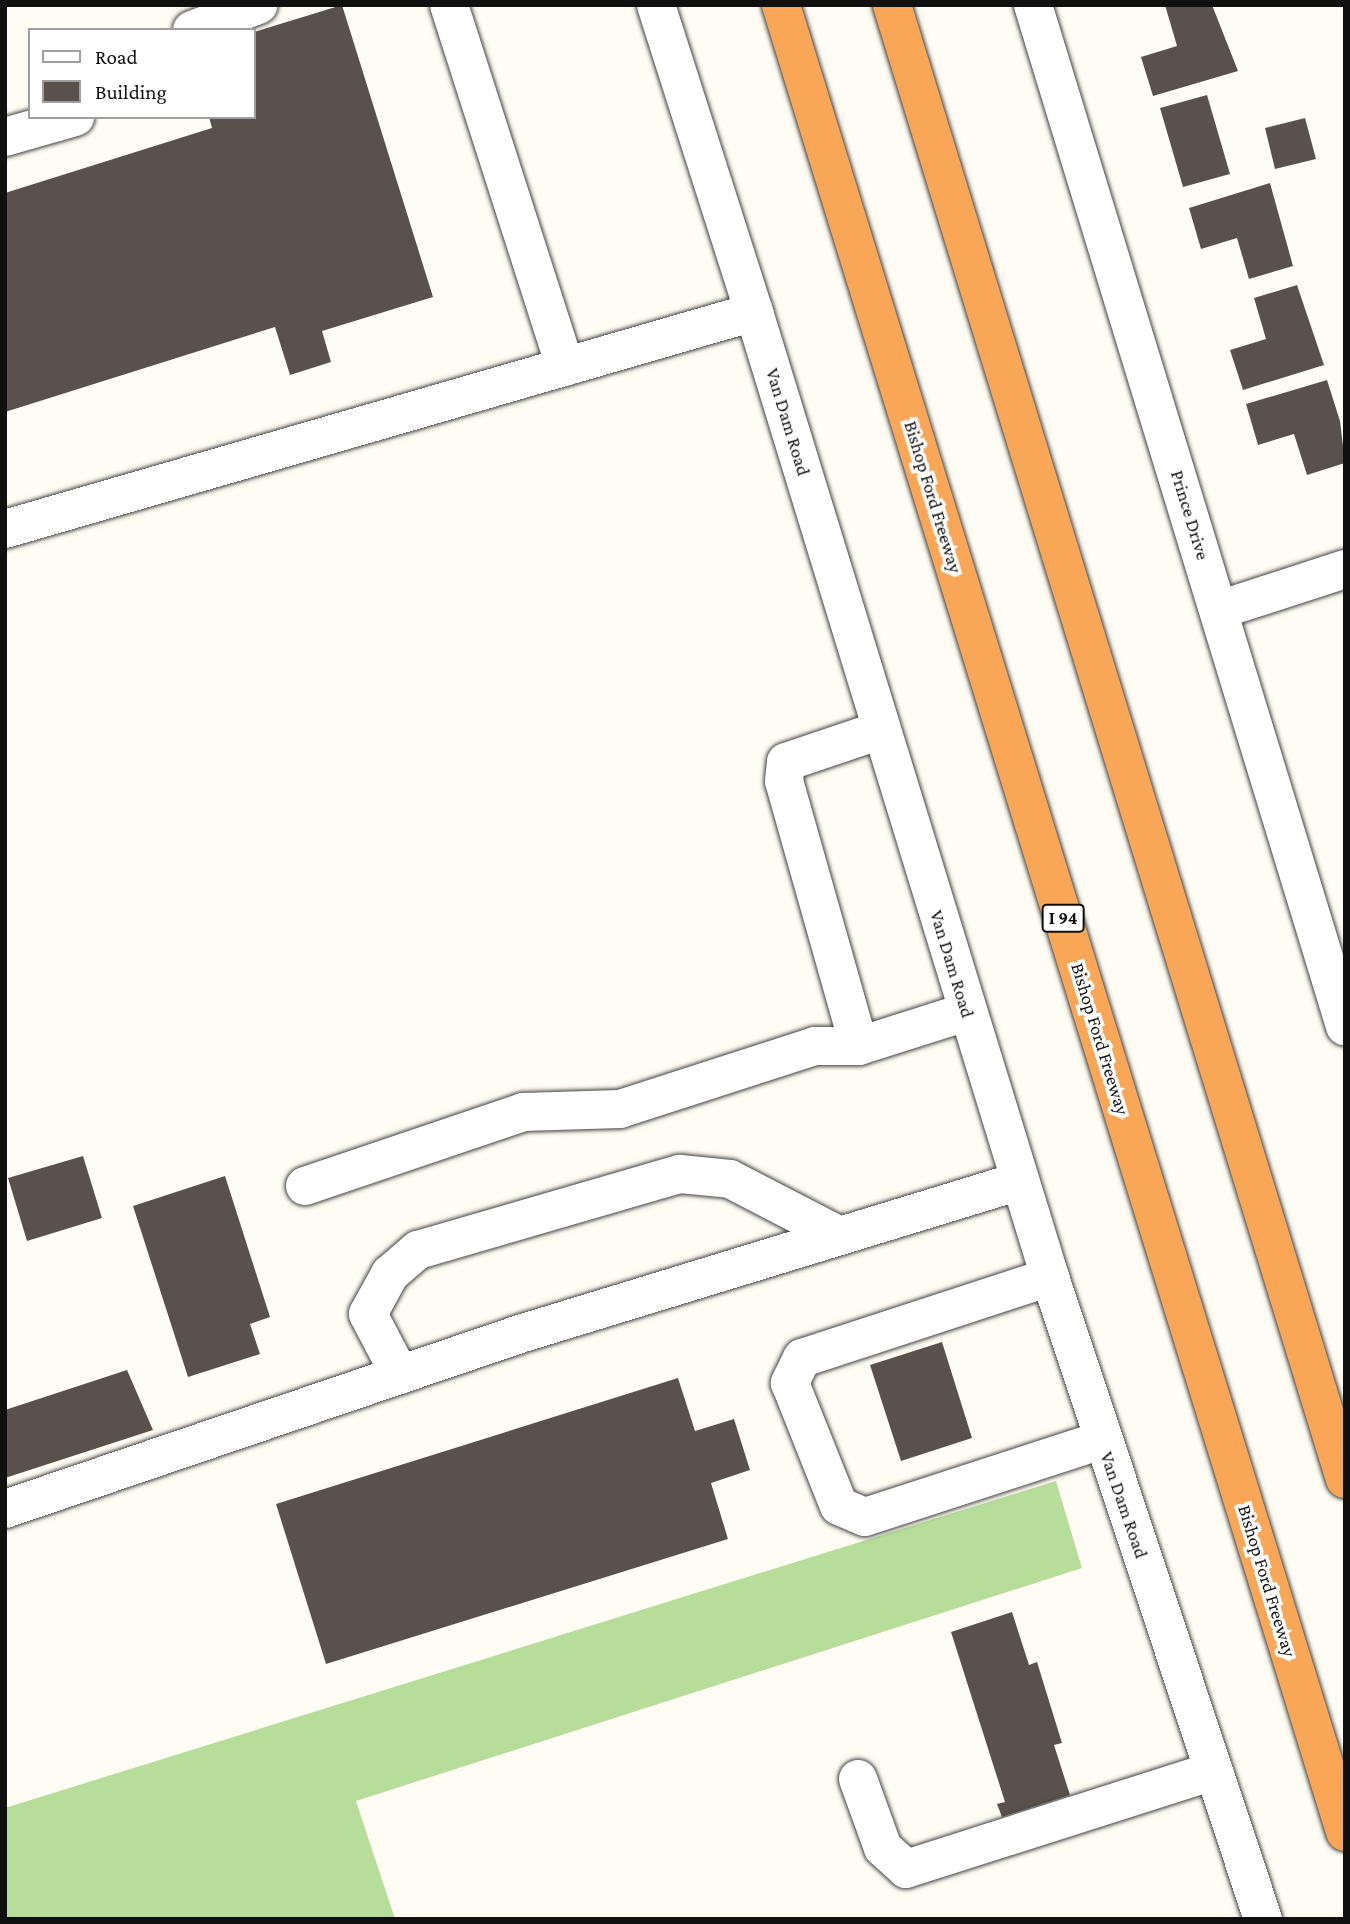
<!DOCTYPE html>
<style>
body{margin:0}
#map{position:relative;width:1350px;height:1924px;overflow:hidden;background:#fffdf3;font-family:"Crimson Pro",serif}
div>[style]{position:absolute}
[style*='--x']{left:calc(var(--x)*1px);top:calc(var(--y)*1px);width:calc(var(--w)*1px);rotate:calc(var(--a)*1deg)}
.forest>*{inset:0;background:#b6dd99}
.building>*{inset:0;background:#59524c}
.roads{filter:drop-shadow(0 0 2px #434343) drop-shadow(0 0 2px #434343)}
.minor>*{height:38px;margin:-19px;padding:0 19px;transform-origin:19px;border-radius:19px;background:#fff}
.highway>*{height:38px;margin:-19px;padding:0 19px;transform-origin:19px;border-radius:19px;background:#f9a657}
span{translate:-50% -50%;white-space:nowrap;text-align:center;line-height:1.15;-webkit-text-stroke:7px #fff;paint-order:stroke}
.shield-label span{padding:2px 5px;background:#fff;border:2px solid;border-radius:5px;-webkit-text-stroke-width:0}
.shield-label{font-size:18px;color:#101010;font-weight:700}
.street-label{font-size:19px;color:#101010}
.frame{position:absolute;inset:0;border:7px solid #101010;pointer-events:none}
.legend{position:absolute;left:28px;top:28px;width:228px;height:91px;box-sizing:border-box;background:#fff;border:2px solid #9f9f9f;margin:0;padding:9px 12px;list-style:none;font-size:21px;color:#101010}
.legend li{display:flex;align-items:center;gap:14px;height:35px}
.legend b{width:35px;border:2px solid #9f9f9f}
</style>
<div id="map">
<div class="forest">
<i style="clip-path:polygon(1056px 1481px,1082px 1568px,356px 1801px,395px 1919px,5px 1919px,5px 1808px)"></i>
</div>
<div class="building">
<i style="clip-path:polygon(342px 5px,433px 297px,322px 331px,331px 362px,290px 375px,275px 327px,5px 412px,5px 193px,212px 128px,209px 117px,254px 117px,254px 32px)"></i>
<i style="clip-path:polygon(1165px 5px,1212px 5px,1238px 71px,1153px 96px,1141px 57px,1177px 46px)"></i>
<i style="clip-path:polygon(1207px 95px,1230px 174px,1183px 187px,1160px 108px)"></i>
<i style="clip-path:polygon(1305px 118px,1316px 159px,1275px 169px,1265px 128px)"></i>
<i style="clip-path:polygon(1270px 183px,1293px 266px,1249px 279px,1237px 238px,1201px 249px,1189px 208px)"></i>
<i style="clip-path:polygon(1297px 285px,1324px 365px,1243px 390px,1230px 350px,1266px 339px,1254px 298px)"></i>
<i style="clip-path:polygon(1327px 380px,1340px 421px,1345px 463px,1307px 475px,1294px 434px,1258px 445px,1246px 404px)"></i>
<i style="clip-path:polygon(83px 1156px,102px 1218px,27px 1241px,8px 1178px)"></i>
<i style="clip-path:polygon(225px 1176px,270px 1317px,250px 1324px,260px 1354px,188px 1377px,133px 1206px)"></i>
<i style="clip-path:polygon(942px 1342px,972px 1438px,901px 1461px,870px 1365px)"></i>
<i style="clip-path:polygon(127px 1370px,153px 1430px,5px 1478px,5px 1410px)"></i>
<i style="clip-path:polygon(678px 1378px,695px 1431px,734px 1419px,750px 1470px,711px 1483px,728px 1539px,326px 1664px,276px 1504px)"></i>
<i style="clip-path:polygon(1012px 1612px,1029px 1665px,1037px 1662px,1062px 1743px,1054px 1745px,1070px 1795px,1002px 1817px,997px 1804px,1005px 1802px,951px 1632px)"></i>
</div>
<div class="roads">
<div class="minor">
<i style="--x:449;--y:5;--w:380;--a:72.2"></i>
<i style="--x:656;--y:5;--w:322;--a:72.3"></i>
<i style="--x:754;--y:312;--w:1009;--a:72.95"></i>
<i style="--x:1050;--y:1277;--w:676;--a:71.65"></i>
<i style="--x:1033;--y:5;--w:1068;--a:73.01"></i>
<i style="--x:192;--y:30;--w:71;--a:-20.7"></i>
<i style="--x:5;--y:137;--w:73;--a:-15.9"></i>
<i style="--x:5;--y:529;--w:780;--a:-16.16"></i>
<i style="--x:1219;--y:610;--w:133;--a:-18"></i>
<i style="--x:859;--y:1046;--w:275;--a:-105.8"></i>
<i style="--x:784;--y:781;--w:19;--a:-84"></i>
<i style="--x:786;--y:762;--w:100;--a:-18.6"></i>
<i style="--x:305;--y:1186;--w:230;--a:-18.7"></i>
<i style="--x:523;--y:1112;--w:97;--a:-1.8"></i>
<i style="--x:620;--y:1109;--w:205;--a:-17.9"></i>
<i style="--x:815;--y:1046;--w:44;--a:0"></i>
<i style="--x:859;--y:1046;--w:112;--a:-17.6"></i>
<i style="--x:1050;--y:1277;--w:261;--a:161.9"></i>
<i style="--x:802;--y:1358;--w:28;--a:116"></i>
<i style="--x:790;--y:1383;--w:132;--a:68.3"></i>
<i style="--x:839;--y:1506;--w:28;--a:23"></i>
<i style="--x:865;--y:1517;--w:249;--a:-18"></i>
<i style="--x:400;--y:1375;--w:69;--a:-117.7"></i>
<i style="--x:368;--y:1314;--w:46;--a:-61.2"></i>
<i style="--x:390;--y:1274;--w:37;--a:-41"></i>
<i style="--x:418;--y:1250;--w:273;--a:-16.2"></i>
<i style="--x:680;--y:1174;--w:50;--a:5.7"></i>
<i style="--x:730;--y:1179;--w:122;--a:27.4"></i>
<i style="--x:5;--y:1509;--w:547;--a:-18.77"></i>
<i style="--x:523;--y:1333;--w:520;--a:-17.01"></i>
<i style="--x:858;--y:1779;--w:73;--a:70.1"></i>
<i style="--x:883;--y:1848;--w:31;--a:42"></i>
<i style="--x:906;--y:1869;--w:323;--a:-17.7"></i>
</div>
<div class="highway">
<i style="--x:781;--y:5;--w:1912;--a:72.84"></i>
<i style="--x:892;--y:5;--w:1542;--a:72.92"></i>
</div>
</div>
<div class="shield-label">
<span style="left:1063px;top:918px">I 94</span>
</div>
<div class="street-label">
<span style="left:788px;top:422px;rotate:73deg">Van Dam Road</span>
<span style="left:933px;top:497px;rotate:73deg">Bishop Ford Freeway</span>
<span style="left:1190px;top:515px;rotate:73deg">Prince Drive</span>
<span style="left:952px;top:964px;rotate:73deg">Van Dam Road</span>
<span style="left:1100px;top:1039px;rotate:73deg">Bishop Ford Freeway</span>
<span style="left:1124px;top:1505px;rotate:71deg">Van Dam Road</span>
<span style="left:1267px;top:1581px;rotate:73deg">Bishop Ford Freeway</span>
</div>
<div class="frame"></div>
<ul class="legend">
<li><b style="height:9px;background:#fff"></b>Road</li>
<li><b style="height:19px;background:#59524c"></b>Building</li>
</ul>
</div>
